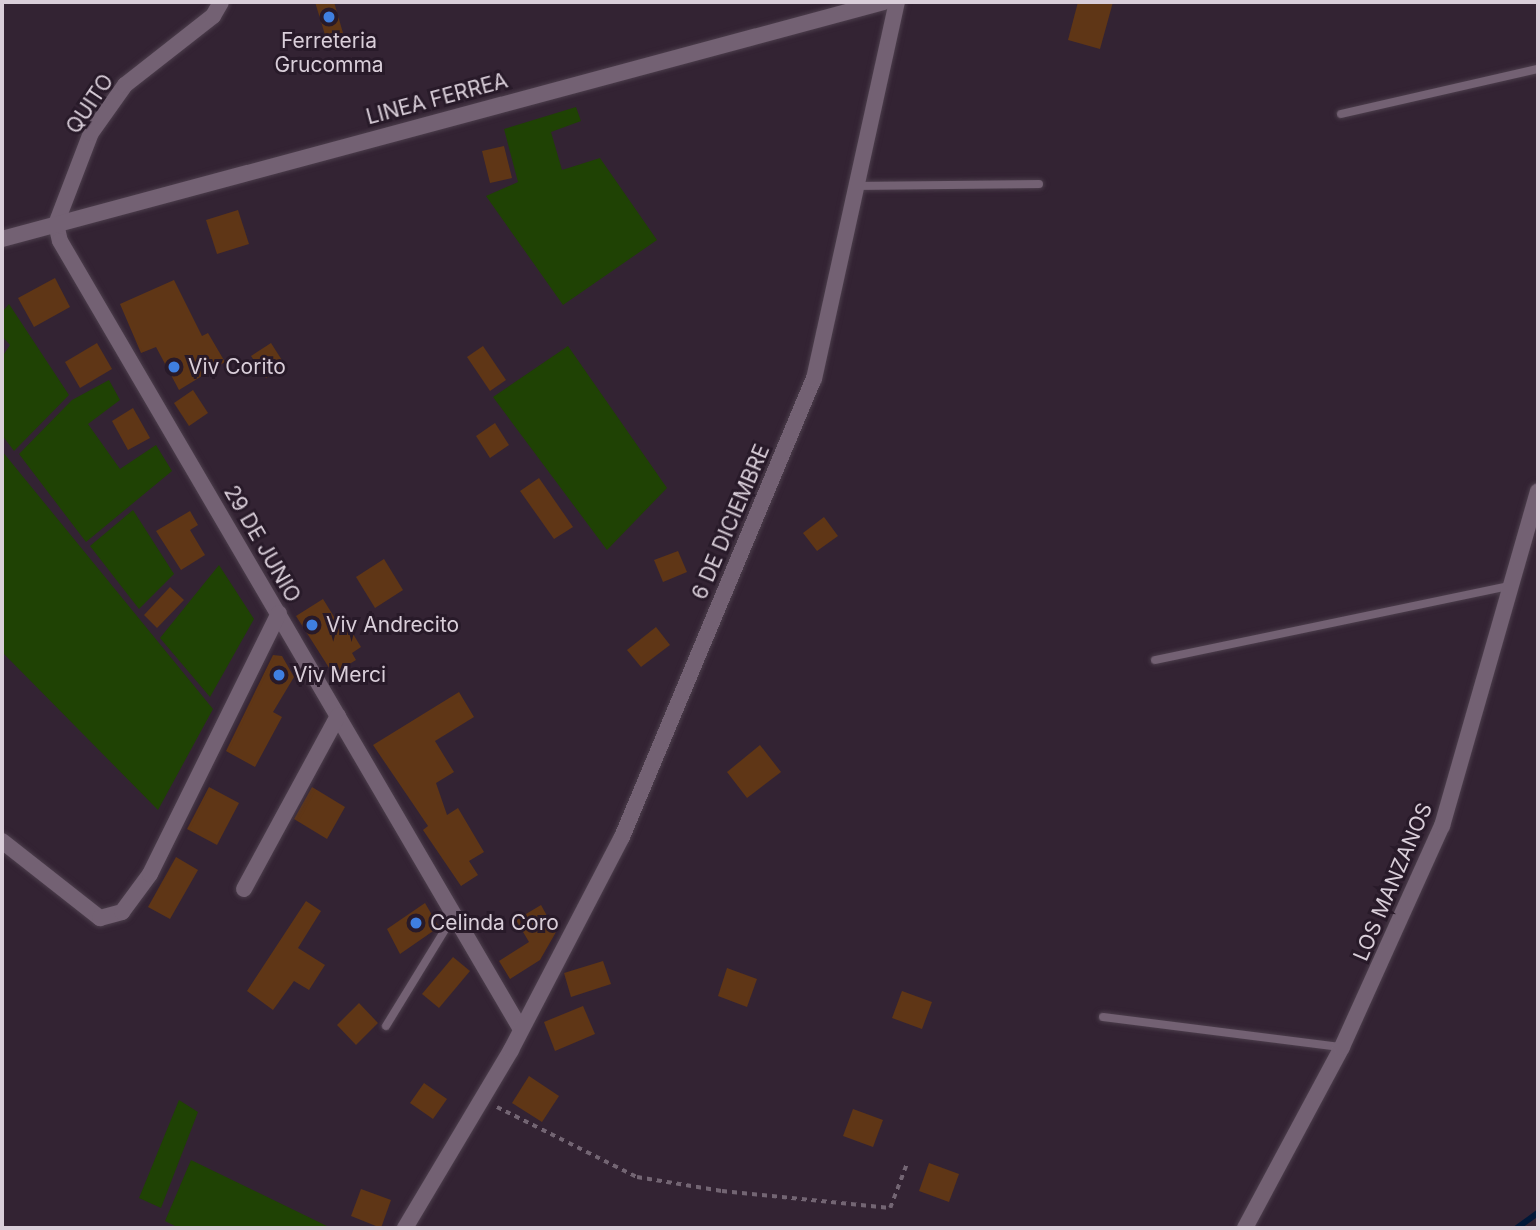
<!DOCTYPE html>
<style>
body{margin:0}
#map{position:relative;width:1540px;height:1230px;overflow:hidden;background:#332333;font-family:Inter,sans-serif}
div>[style]{position:absolute}
[style*='--x']{left:calc(var(--x)*1px);top:calc(var(--y)*1px);width:calc(var(--w)*1px);rotate:calc(var(--a)*1deg)}
.green>*{inset:0;background:#1f4204}
.stream>*{height:6px;margin:-3px;padding:0 3px;transform-origin:3px;border-radius:3px;background:#001839}
.building>*{inset:0;background:#5f3616}
.path>*{height:3.5px;margin-top:-1.75px;transform-origin:0;background:repeating-linear-gradient(90deg,#736573 0 5px,transparent 0 10px)}
.roads{filter:drop-shadow(0 0 2px #4c3e4c) drop-shadow(0 0 2px #4c3e4c)}
.lane>*{height:8px;margin:-4px;padding:0 4px;transform-origin:4px;border-radius:4px;background:#736173}
.street>*{height:16px;margin:-8px;padding:0 8px;transform-origin:8px;border-radius:8px;background:#736173}
.dots>*{width:19px;height:19px;translate:-50% -50%;box-sizing:border-box;border:4px solid #281a29;border-radius:50%}
span{translate:-50% -50%;white-space:nowrap;text-align:center;line-height:1.15;-webkit-text-stroke:6px #281a29;paint-order:stroke}
.poi-label{font-size:21px;color:#d9ced9}
.left{translate:0 -50%;text-align:left}
.street-label{font-size:21px;color:#d9ced9}
.frame{position:absolute;inset:0;border:4px solid #d9ced9;pointer-events:none}
</style>
<div id="map">
<div class="green">
<i style="clip-path:polygon(576px 107px,581px 121px,551px 132px,562px 170px,600px 158px,657px 240px,563px 305px,486px 196px,518px 182px,504px 129px)"></i>
<i style="clip-path:polygon(9px 304px,69px 395px,14px 451px,2px 435px,2px 357px,10px 345px,2px 336px,2px 312px)"></i>
<i style="clip-path:polygon(568px 346px,667px 488px,607px 550px,493px 397px)"></i>
<i style="clip-path:polygon(109px 380px,120px 400px,88px 424px,120px 469px,156px 445px,172px 471px,86px 542px,19px 454px,72px 400px)"></i>
<i style="clip-path:polygon(2px 451px,213px 709px,158px 810px,2px 652px)"></i>
<i style="clip-path:polygon(133px 510px,174px 574px,139px 609px,90px 546px)"></i>
<i style="clip-path:polygon(219px 565px,254px 619px,210px 697px,160px 638px)"></i>
<i style="clip-path:polygon(179px 1100px,198px 1112px,161px 1208px,139px 1198px)"></i>
<i style="clip-path:polygon(191px 1160px,331px 1228px,179px 1228px,165px 1221px)"></i>
</div>
<div class="stream">
<i style="--x:1517;--y:1228;--w:26;--a:-36"></i>
</div>
<div class="building">
<i style="clip-path:polygon(315px 2px,334px 2px,343px 33px,326px 38px)"></i>
<i style="clip-path:polygon(1078px 2px,1113px 2px,1100px 49px,1068px 40px)"></i>
<i style="clip-path:polygon(504px 146px,512px 178px,490px 183px,482px 151px)"></i>
<i style="clip-path:polygon(238px 210px,249px 244px,217px 254px,206px 220px)"></i>
<i style="clip-path:polygon(55px 278px,70px 307px,34px 327px,18px 298px)"></i>
<i style="clip-path:polygon(174px 280px,202px 336px,208px 333px,225px 362px,179px 390px,156px 347px,141px 353px,120px 304px)"></i>
<i style="clip-path:polygon(97px 343px,112px 369px,80px 388px,65px 362px)"></i>
<i style="clip-path:polygon(271px 343px,285px 365px,266px 378px,251px 356px)"></i>
<i style="clip-path:polygon(483px 346px,506px 380px,490px 391px,467px 357px)"></i>
<i style="clip-path:polygon(193px 390px,208px 413px,189px 426px,174px 403px)"></i>
<i style="clip-path:polygon(133px 408px,150px 438px,128px 450px,112px 421px)"></i>
<i style="clip-path:polygon(495px 423px,509px 445px,490px 458px,476px 436px)"></i>
<i style="clip-path:polygon(539px 478px,573px 527px,554px 539px,520px 491px)"></i>
<i style="clip-path:polygon(190px 511px,198px 525px,190px 530px,205px 555px,181px 570px,156px 531px)"></i>
<i style="clip-path:polygon(824px 517px,838px 536px,817px 551px,803px 533px)"></i>
<i style="clip-path:polygon(678px 551px,687px 572px,663px 582px,654px 560px)"></i>
<i style="clip-path:polygon(384px 559px,403px 590px,375px 608px,356px 577px)"></i>
<i style="clip-path:polygon(170px 587px,184px 600px,157px 628px,144px 615px)"></i>
<i style="clip-path:polygon(323px 599px,344px 633px,350px 629px,361px 647px,352px 653px,356px 660px,333px 674px,296px 616px)"></i>
<i style="clip-path:polygon(656px 627px,670px 645px,641px 667px,627px 650px)"></i>
<i style="clip-path:polygon(273px 655px,282px 656px,294px 677px,273px 712px,282px 717px,255px 767px,226px 751px)"></i>
<i style="clip-path:polygon(459px 692px,474px 717px,435px 741px,454px 772px,436px 783px,447px 815px,458px 808px,484px 852px,469px 861px,478px 875px,461px 886px,423px 830px,428px 826px,373px 745px)"></i>
<i style="clip-path:polygon(760px 745px,781px 772px,747px 798px,727px 772px)"></i>
<i style="clip-path:polygon(209px 787px,239px 803px,217px 845px,187px 829px)"></i>
<i style="clip-path:polygon(312px 787px,345px 807px,327px 839px,294px 819px)"></i>
<i style="clip-path:polygon(176px 857px,198px 870px,170px 919px,148px 907px)"></i>
<i style="clip-path:polygon(306px 901px,321px 911px,298px 948px,325px 965px,309px 990px,294px 981px,273px 1010px,247px 991px)"></i>
<i style="clip-path:polygon(425px 903px,439px 927px,400px 954px,387px 929px)"></i>
<i style="clip-path:polygon(541px 905px,556px 932px,540px 960px,510px 979px,499px 961px,529px 942px,516px 920px)"></i>
<i style="clip-path:polygon(453px 957px,470px 971px,439px 1008px,422px 994px)"></i>
<i style="clip-path:polygon(603px 961px,611px 984px,571px 997px,564px 973px)"></i>
<i style="clip-path:polygon(727px 968px,757px 979px,747px 1007px,718px 996px)"></i>
<i style="clip-path:polygon(902px 991px,932px 1002px,922px 1029px,892px 1018px)"></i>
<i style="clip-path:polygon(359px 1003px,378px 1023px,356px 1045px,337px 1025px)"></i>
<i style="clip-path:polygon(583px 1006px,595px 1034px,555px 1051px,544px 1022px)"></i>
<i style="clip-path:polygon(529px 1076px,559px 1096px,542px 1122px,512px 1103px)"></i>
<i style="clip-path:polygon(424px 1083px,447px 1099px,433px 1119px,410px 1103px)"></i>
<i style="clip-path:polygon(853px 1109px,883px 1120px,873px 1147px,843px 1136px)"></i>
<i style="clip-path:polygon(929px 1163px,959px 1174px,949px 1202px,919px 1191px)"></i>
<i style="clip-path:polygon(361px 1189px,391px 1200px,381px 1228px,351px 1216px)"></i>
</div>
<div class="path">
<i style="--x:497;--y:1107;--w:157;--a:26.6"></i>
<i style="--x:637;--y:1177;--w:86;--a:9.4"></i>
<i style="--x:722;--y:1191;--w:169;--a:5.8"></i>
<i style="--x:890;--y:1208;--w:48;--a:-69.3"></i>
</div>
<div class="roads">
<div class="lane">
<i style="--x:1341;--y:114;--w:202;--a:-12.9"></i>
<i style="--x:857;--y:186;--w:182;--a:-0.6"></i>
<i style="--x:1155;--y:660;--w:363;--a:-11.8"></i>
<i style="--x:1103;--y:1017;--w:241;--a:7.2"></i>
<i style="--x:386;--y:1026;--w:130;--a:-58.5"></i>
</div>
<div class="street">
<i style="--x:56;--y:224;--w:17;--a:77"></i>
<i style="--x:60;--y:241;--w:912;--a:59.69"></i>
<i style="--x:56;--y:224;--w:97;--a:-69"></i>
<i style="--x:91;--y:133;--w:59;--a:-54.7"></i>
<i style="--x:125;--y:85;--w:112;--a:-38.1"></i>
<i style="--x:213;--y:16;--w:16;--a:-60"></i>
<i style="--x:2;--y:239;--w:913;--a:-15.04"></i>
<i style="--x:2;--y:841;--w:125;--a:38.2"></i>
<i style="--x:100;--y:918;--w:23;--a:-15"></i>
<i style="--x:122;--y:912;--w:47;--a:-53.6"></i>
<i style="--x:150;--y:874;--w:291;--a:-63.7"></i>
<i style="--x:244;--y:889;--w:197;--a:-61.5"></i>
<i style="--x:405;--y:1228;--w:207;--a:-59.2"></i>
<i style="--x:511;--y:1050;--w:240;--a:-62.5"></i>
<i style="--x:622;--y:837;--w:497;--a:-67.3"></i>
<i style="--x:814;--y:379;--w:386;--a:-77.6"></i>
<i style="--x:1245;--y:1228;--w:205;--a:-61.8"></i>
<i style="--x:1342;--y:1047;--w:243;--a:-65.7"></i>
<i style="--x:1442;--y:826;--w:348;--a:-74"></i>
</div>
</div>
<div class="dots">
<i style="left:329px;top:17px;background:#3f7fe0"></i>
<i style="left:174px;top:367px;background:#3f7fe0"></i>
<i style="left:312px;top:625px;background:#3f7fe0"></i>
<i style="left:279px;top:675px;background:#3f7fe0"></i>
<i style="left:416px;top:923px;background:#3f7fe0"></i>
</div>
<div class="poi-label">
<span style="left:329px;top:53px">Ferreteria<br>Grucomma</span>
<span class="left" style="left:188px;top:367px">Viv Corito</span>
<span class="left" style="left:326px;top:625px">Viv Andrecito</span>
<span class="left" style="left:293px;top:675px">Viv Merci</span>
<span class="left" style="left:430px;top:923px">Celinda Coro</span>
</div>
<div class="street-label">
<span style="left:437px;top:99px;rotate:-15deg">LINEA FERREA</span>
<span style="left:90px;top:104px;rotate:-56deg">QUITO</span>
<span style="left:731px;top:522px;rotate:-67deg">6 DE DICIEMBRE</span>
<span style="left:262px;top:544px;rotate:60deg">29 DE JUNIO</span>
<span style="left:1393px;top:882px;rotate:-67deg">LOS MANZANOS</span>
</div>
<div class="frame"></div>
</div>
